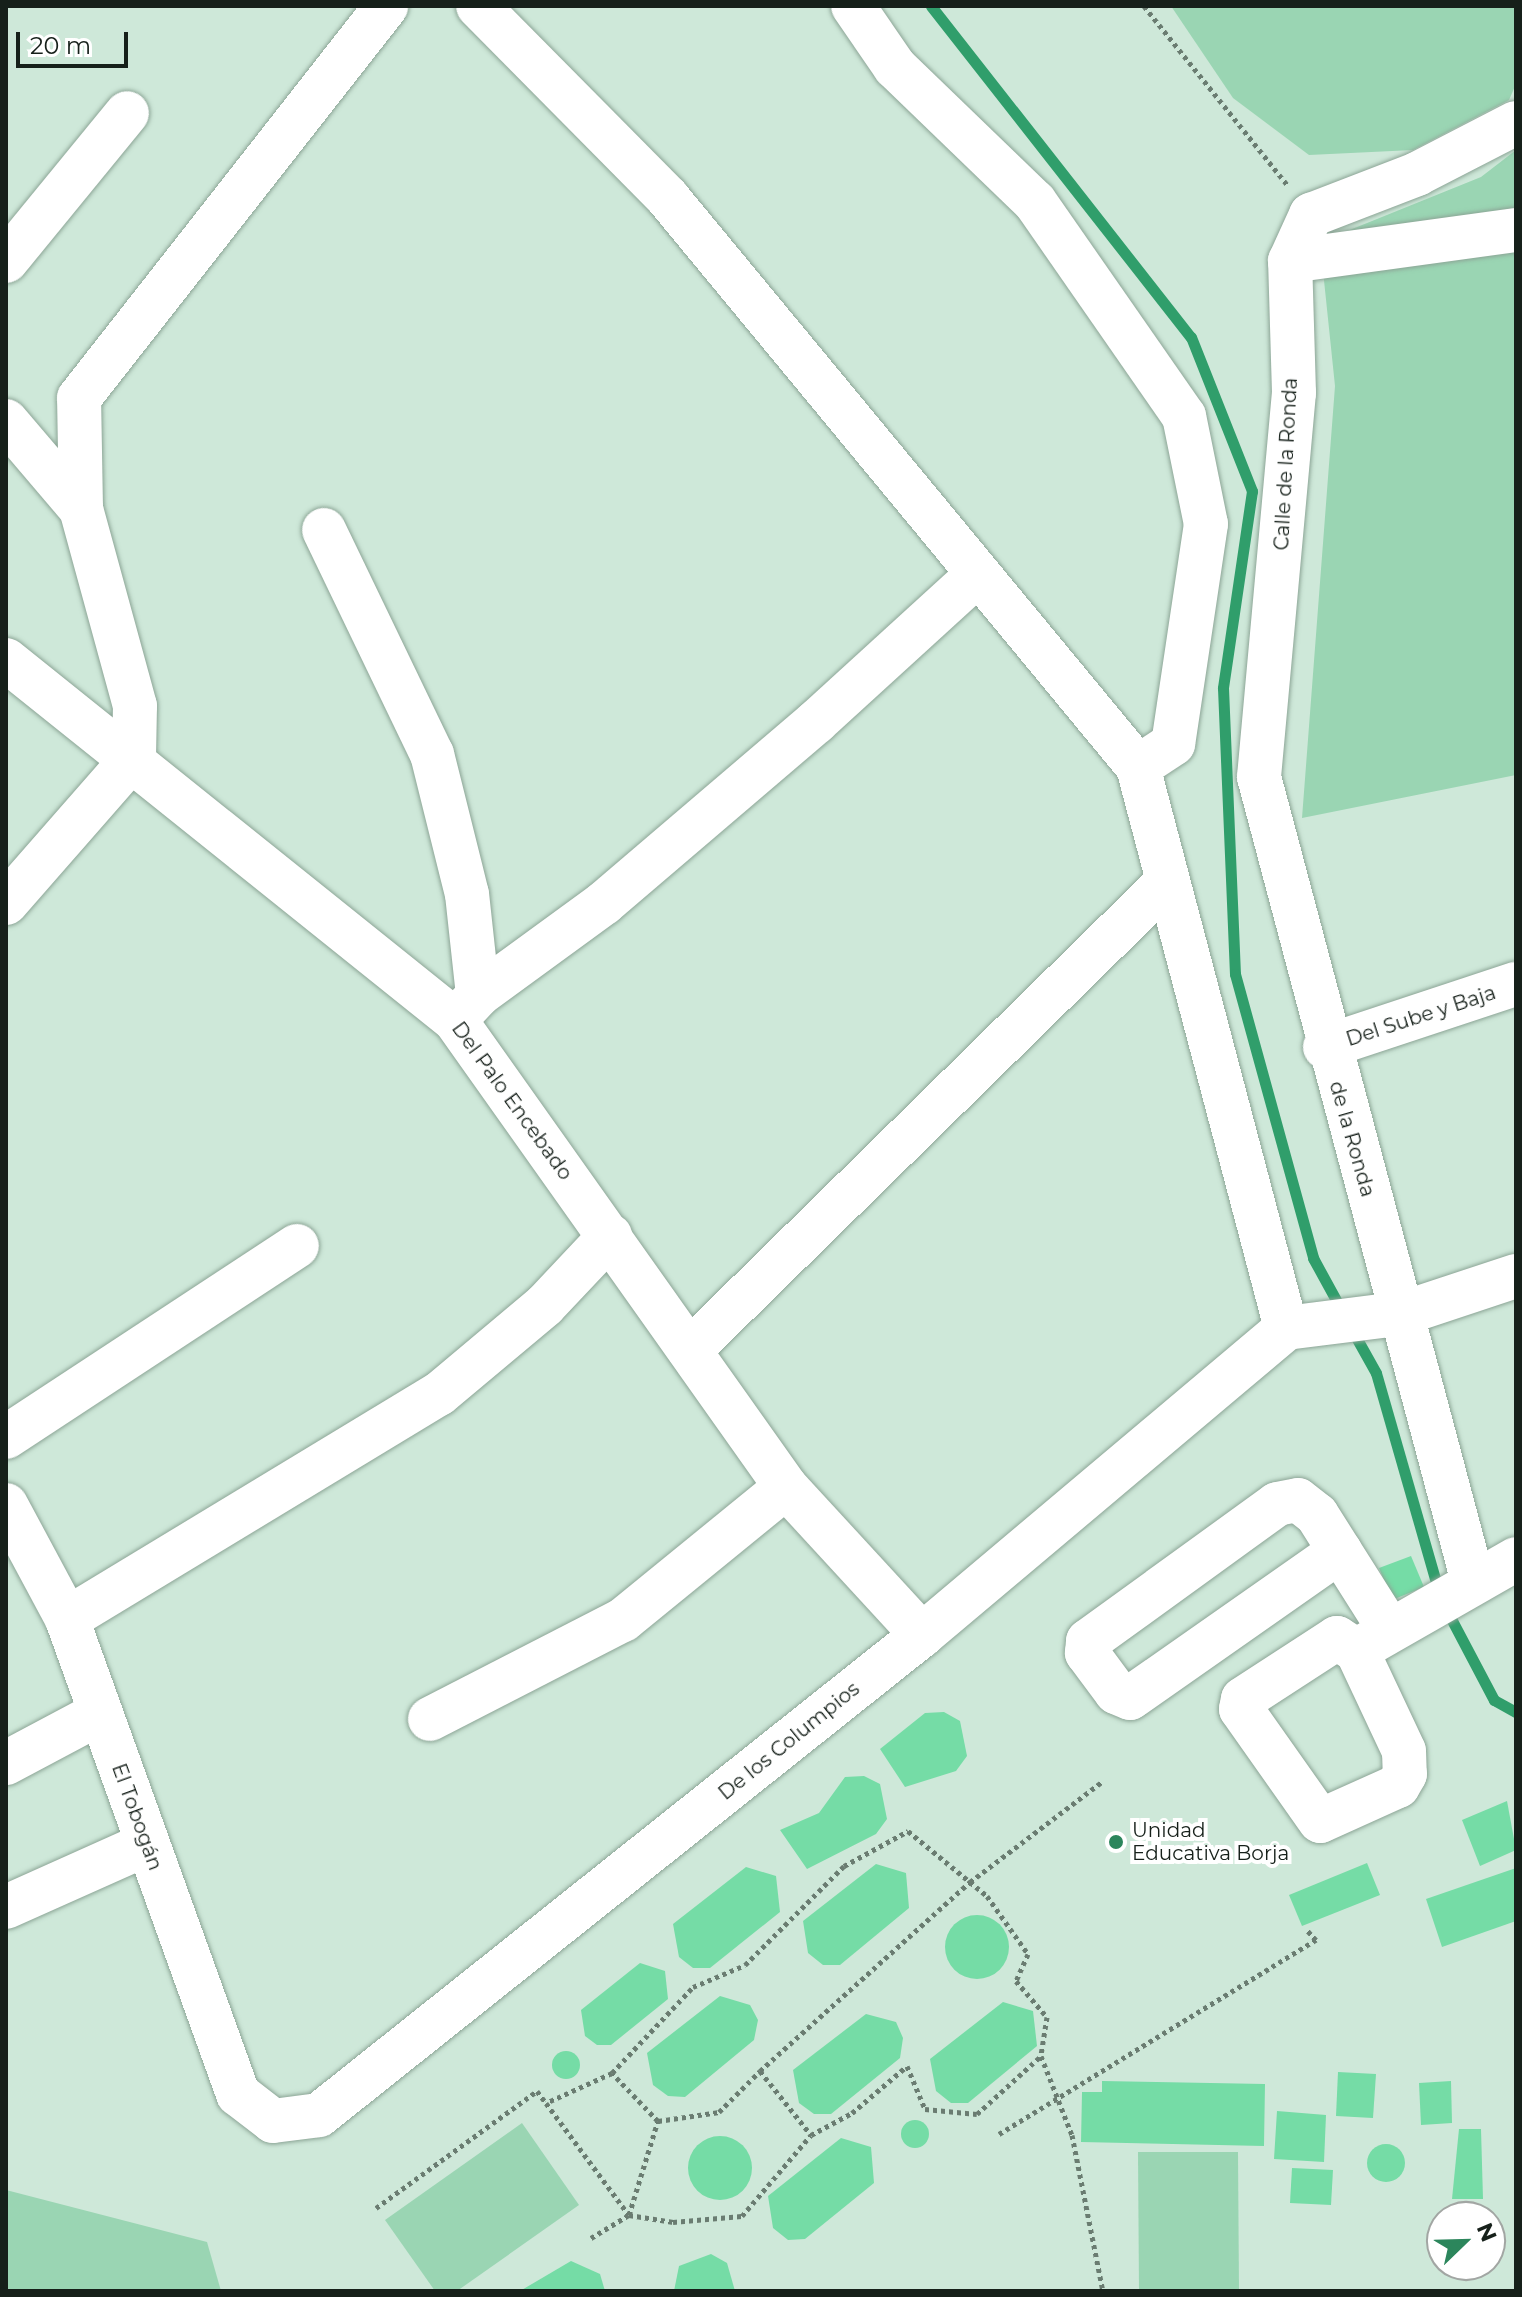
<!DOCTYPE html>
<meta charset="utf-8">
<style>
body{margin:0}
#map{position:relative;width:1522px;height:2297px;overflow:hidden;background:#cee8d9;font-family:Montserrat,sans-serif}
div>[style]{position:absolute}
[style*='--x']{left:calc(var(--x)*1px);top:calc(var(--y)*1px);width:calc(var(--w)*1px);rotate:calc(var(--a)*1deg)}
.green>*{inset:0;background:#9ad5b3}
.stream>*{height:11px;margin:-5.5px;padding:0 5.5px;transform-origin:5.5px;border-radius:5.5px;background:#309e6b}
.building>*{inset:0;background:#75dca6}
.round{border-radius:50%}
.path>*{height:5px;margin-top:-2.5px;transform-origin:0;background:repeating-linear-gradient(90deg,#6a7c71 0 4px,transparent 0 8px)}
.roads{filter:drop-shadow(0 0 2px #8ca596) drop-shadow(0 0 2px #8ca596)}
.minor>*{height:44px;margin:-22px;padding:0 22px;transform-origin:22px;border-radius:22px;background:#fff}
.dots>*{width:22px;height:22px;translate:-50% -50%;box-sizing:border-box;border:4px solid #fff;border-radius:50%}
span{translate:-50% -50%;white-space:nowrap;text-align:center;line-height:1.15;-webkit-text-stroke:8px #fff;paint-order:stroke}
.street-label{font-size:20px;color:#16201a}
.poi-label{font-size:20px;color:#16201a}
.left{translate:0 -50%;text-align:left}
.frame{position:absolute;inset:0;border:8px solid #16201a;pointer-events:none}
.north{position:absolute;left:1426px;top:2201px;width:80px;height:80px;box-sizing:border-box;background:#fff;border:2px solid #a2a6a3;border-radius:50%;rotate:67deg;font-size:22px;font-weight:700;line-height:32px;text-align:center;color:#16201a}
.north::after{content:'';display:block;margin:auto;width:28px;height:36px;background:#2c865c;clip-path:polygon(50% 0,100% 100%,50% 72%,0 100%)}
.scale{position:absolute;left:16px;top:32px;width:112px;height:36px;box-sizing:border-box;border:4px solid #16201a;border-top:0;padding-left:10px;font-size:24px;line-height:28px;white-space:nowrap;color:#16201a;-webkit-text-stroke:6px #fff;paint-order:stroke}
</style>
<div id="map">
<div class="green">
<i style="clip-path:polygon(1171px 6px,1516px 6px,1516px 84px,1509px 100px,1413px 150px,1309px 155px,1233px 98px)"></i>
<i style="clip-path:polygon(1516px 150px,1516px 775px,1302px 818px,1335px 386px,1320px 242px,1481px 177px)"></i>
<i style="clip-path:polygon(522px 2123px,579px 2205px,457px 2291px,435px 2291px,385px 2220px)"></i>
<i style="clip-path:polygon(1138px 2152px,1238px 2152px,1239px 2291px,1139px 2291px)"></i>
<i style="clip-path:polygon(6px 2190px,207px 2242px,221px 2291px,6px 2291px)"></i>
</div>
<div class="stream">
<i style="--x:931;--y:6;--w:421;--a:51.9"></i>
<i style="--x:1191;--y:337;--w:166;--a:68.4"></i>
<i style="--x:1252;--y:491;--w:199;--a:98.4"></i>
<i style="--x:1223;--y:688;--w:286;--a:87.6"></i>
<i style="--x:1235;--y:974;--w:295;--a:74.6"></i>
<i style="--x:1313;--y:1258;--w:60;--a:61.3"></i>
<i style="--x:1352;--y:1330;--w:49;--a:60.8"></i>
<i style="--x:1376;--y:1373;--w:229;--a:74"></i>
<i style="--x:1446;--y:1609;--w:103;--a:62.2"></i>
<i style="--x:1494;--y:1700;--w:25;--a:29"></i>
</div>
<div class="building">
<i style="clip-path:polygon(1411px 1556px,1424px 1587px,1392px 1600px,1379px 1568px)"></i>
<i style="clip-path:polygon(944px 1712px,960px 1721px,967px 1756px,956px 1771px,905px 1787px,880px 1749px,925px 1713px)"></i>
<i style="clip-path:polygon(864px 1776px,880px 1784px,887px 1819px,876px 1834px,807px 1869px,780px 1830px,819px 1813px,845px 1777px)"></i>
<i style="clip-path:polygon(1507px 1801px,1516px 1850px,1480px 1866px,1462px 1820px)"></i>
<i style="clip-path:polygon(1367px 1863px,1380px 1895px,1302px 1926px,1289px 1895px)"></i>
<i style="clip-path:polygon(876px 1864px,906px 1873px,909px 1908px,840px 1965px,823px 1965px,808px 1953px,803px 1921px)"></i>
<i style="clip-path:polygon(746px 1867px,776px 1876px,780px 1912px,710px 1968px,693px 1968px,679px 1957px,673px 1924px)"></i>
<i style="clip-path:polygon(1516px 1868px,1516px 1921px,1442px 1947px,1426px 1899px)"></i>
<i class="round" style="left:945px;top:1915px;width:64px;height:64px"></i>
<i style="clip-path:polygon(640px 1963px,665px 1971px,668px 1999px,611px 2045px,597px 2045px,585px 2036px,581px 2010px)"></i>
<i style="clip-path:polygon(720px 1996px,750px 2005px,758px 2020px,754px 2040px,685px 2097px,668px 2096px,653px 2085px,647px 2053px)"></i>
<i style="clip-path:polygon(1003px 2002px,1033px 2011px,1037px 2046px,968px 2103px,951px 2103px,936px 2091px,930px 2059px)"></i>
<i style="clip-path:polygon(866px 2014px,896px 2022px,903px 2038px,900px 2058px,831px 2114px,814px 2114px,799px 2103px,793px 2070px)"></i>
<i class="round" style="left:552px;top:2051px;width:28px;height:28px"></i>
<i style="clip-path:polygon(1338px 2072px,1376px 2074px,1373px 2118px,1336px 2116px)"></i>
<i style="clip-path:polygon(1102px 2081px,1265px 2084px,1264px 2146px,1081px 2142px,1082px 2092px,1102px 2092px)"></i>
<i style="clip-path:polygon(1451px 2081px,1452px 2123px,1421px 2125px,1419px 2083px)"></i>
<i style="clip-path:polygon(1277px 2111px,1326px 2115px,1324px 2162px,1274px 2159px)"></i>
<i class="round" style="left:901px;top:2120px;width:28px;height:28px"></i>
<i style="clip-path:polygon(1459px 2129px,1481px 2129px,1483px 2199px,1452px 2199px)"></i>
<i class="round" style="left:688px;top:2136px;width:64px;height:64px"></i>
<i style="clip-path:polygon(841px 2138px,871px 2147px,874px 2183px,805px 2239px,788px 2240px,773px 2228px,768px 2196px)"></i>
<i class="round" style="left:1367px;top:2144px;width:38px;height:38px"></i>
<i style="clip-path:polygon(1292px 2168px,1333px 2170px,1331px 2205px,1290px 2203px)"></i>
<i style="clip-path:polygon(711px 2254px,727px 2263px,735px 2291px,674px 2291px,679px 2266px)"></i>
<i style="clip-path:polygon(571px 2261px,600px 2274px,605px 2291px,520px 2291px)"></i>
</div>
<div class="path">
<i style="--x:1144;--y:6;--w:231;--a:51.3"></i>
<i style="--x:760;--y:2071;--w:283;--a:-42"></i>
<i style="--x:970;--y:1882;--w:167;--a:-37.2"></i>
<i style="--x:612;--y:2073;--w:118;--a:-46.7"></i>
<i style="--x:693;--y:1987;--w:56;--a:-22.9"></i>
<i style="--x:745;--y:1965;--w:140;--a:-45"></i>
<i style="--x:844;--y:1866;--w:73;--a:-28.7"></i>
<i style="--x:908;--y:1831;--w:102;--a:39.4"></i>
<i style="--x:987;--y:1896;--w:71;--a:54.7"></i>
<i style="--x:1028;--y:1954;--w:30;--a:114"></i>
<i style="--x:1016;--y:1981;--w:48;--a:49.3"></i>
<i style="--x:1047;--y:2017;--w:39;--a:99"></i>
<i style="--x:658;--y:2121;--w:66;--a:-133.8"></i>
<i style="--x:612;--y:2073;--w:72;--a:155.6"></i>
<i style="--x:546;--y:2103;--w:139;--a:53.5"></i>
<i style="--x:629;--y:2215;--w:45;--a:9"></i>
<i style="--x:673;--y:2222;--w:69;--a:-5"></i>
<i style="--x:742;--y:2216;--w:106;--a:-49.6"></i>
<i style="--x:999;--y:2134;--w:372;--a:-31.5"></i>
<i style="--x:1316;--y:1940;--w:15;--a:-132"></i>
<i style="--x:376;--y:2208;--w:199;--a:-36"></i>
<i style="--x:537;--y:2091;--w:15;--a:53"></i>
<i style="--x:591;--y:2238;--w:44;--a:-31.2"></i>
<i style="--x:629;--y:2215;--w:98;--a:-72.9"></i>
<i style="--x:658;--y:2121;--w:62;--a:-8.4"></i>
<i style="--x:719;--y:2112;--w:58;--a:-45"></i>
<i style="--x:760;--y:2071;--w:82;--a:51.4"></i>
<i style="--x:811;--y:2135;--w:47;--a:-28.2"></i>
<i style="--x:852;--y:2113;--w:72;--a:-40.5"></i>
<i style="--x:907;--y:2066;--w:47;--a:67.3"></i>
<i style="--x:925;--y:2109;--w:52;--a:5.5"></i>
<i style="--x:977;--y:2114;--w:86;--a:-42.2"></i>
<i style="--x:1041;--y:2056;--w:85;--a:68.6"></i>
<i style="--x:1072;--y:2135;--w:159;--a:78.8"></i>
</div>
<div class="roads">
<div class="minor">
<i style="--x:478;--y:6;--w:269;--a:45.3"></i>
<i style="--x:667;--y:197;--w:739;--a:50.43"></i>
<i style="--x:1138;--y:767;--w:580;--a:75.22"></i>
<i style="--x:853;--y:6;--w:74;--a:55.5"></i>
<i style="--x:895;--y:67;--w:194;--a:44"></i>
<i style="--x:1035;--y:202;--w:261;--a:55.2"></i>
<i style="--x:1184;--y:416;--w:110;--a:78.5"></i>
<i style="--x:1206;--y:524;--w:222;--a:98.5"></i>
<i style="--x:1173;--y:744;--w:42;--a:146.7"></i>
<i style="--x:6;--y:261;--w:191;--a:-50.7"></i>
<i style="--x:1290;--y:261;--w:228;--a:-7.8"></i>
<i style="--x:6;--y:421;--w:116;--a:49.6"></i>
<i style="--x:324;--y:530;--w:249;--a:64.3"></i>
<i style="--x:432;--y:754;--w:144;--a:76"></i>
<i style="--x:467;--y:894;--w:102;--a:83.8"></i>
<i style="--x:6;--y:660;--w:576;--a:38.72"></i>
<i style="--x:455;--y:1020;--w:572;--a:54.67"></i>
<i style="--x:786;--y:1487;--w:201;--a:47.4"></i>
<i style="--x:6;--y:903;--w:194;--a:-48.8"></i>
<i style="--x:134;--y:757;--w:51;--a:-88.9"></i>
<i style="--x:135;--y:706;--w:204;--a:-105.3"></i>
<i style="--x:81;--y:509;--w:111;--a:-91"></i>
<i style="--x:79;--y:398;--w:498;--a:-51.9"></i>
<i style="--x:455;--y:1020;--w:34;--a:-47"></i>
<i style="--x:478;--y:995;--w:156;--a:-36.1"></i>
<i style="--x:604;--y:903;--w:279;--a:-40.5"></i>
<i style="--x:816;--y:722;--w:219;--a:-42.4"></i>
<i style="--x:1325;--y:1047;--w:201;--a:-18.3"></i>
<i style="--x:1286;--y:1328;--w:119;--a:-7.2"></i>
<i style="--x:1404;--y:1313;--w:118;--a:-18.3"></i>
<i style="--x:690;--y:1350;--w:664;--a:-44.45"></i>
<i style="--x:6;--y:1437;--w:348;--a:-33.3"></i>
<i style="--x:6;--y:1505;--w:129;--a:61.8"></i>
<i style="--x:67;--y:1619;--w:505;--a:70.2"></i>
<i style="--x:238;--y:2094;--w:44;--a:37.6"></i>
<i style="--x:273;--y:2121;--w:46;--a:-7.4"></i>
<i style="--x:319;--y:2115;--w:771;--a:-38.52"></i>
<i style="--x:922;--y:1635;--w:476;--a:-40.1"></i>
<i style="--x:1340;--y:1551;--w:256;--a:145"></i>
<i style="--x:1130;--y:1698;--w:15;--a:-157"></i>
<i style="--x:1116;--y:1692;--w:49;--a:-126.6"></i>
<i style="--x:1087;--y:1653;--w:12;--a:-85"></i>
<i style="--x:1088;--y:1641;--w:233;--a:-35.9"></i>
<i style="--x:1277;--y:1504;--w:21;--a:-11"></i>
<i style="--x:1298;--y:1500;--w:24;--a:38"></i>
<i style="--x:1317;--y:1515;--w:135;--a:57.7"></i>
<i style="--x:1472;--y:1578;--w:829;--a:-104.89"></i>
<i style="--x:1259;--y:777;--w:386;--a:-84.8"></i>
<i style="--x:1294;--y:393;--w:132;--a:-91.7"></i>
<i style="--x:1290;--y:261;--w:51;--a:-65.5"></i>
<i style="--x:1311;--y:215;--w:114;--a:-21.1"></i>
<i style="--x:1417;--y:174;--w:111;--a:-27.3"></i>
<i style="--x:67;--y:1619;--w:435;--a:-31.2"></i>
<i style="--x:439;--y:1394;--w:138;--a:-40"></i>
<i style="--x:545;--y:1305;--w:95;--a:-46.7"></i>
<i style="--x:1337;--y:1638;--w:24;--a:33"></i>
<i style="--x:1357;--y:1651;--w:110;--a:64.8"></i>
<i style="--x:1404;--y:1751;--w:23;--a:88"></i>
<i style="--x:1405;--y:1774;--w:14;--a:120"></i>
<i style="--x:1398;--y:1786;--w:85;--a:155.8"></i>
<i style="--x:1320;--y:1821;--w:137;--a:-125.2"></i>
<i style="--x:1241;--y:1709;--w:10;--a:-79"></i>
<i style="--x:1243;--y:1699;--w:112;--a:-33"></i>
<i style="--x:1366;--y:1645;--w:173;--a:-29.8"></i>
<i style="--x:430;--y:1719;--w:217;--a:-27.2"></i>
<i style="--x:623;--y:1620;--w:210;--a:-39.2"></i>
<i style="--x:6;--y:1763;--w:106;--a:-28"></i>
<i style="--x:6;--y:1907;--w:154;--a:-24.1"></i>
</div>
</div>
<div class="dots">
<i style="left:1116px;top:1842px;background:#2c865c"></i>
</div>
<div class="street-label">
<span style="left:1286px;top:464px;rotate:-87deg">Calle de la Ronda</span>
<span style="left:1421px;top:1016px;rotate:-18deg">Del Sube y Baja</span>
<span style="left:512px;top:1101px;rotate:54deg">Del Palo Encebado</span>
<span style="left:1352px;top:1139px;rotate:74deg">de la Ronda</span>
<span style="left:789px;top:1741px;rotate:-39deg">De los Columpios</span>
<span style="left:137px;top:1817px;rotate:70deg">El Tobogán</span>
</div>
<div class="poi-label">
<span class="left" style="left:1132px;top:1842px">Unidad<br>Educativa Borja</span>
</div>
<div class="frame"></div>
<div class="north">N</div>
<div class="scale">20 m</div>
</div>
